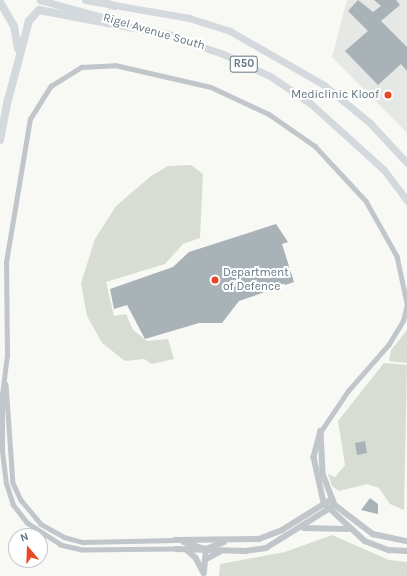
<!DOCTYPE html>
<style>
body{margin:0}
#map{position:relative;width:407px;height:576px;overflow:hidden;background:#f8f8f5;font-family:Karla,sans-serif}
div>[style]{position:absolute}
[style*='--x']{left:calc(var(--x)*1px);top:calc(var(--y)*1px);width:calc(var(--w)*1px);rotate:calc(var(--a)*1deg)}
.built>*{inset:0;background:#e6e8e6}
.green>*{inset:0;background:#d8ddd4}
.building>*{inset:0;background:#a8b2b7}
.minor>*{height:4.5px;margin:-2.25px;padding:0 2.25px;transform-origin:2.25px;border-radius:2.25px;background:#c1c6ca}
.tertiary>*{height:5.5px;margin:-2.75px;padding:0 2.75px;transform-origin:2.75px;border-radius:2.75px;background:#c1c6ca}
.primary>*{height:7px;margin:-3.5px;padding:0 3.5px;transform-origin:3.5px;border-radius:3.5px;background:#d3d9dc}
.motorway>*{height:8px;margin:-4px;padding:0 4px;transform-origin:4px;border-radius:4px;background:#d3d9dc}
.dots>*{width:11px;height:11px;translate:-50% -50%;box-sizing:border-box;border:2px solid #fff;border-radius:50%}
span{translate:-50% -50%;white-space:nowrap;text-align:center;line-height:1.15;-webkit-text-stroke:4px #fff;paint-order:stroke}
.shield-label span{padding:1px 3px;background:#fff;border:1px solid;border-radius:3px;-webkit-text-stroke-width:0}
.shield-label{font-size:11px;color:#627681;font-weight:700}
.street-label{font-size:12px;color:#627681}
.poi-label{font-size:12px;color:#627681}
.right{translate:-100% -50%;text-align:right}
.left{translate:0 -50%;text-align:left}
.north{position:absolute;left:8px;top:528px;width:40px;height:40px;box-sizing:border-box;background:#fff;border:1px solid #c0c8cd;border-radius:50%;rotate:341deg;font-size:11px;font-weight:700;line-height:16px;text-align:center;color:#627681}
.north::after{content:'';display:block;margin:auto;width:14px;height:18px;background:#e94624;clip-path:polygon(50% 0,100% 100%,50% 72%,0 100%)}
</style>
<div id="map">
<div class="built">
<i style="clip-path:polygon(347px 0,407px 0,407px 133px,332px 57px)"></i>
</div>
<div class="green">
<i style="clip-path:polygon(191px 165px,203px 174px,200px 238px,183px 244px,165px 264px,106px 282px,114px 316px,126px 314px,133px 330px,147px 341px,168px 339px,174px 359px,152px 364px,144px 359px,125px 361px,102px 343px,87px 316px,81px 283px,95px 239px,116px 206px,151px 176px,168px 166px)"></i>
<i style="clip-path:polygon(407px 330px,407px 363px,389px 361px,391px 350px)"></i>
<i style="clip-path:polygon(384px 363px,407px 365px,404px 510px,390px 504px,379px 488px,367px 484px,339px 491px,332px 486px,328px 474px,335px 477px,345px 465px,338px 421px)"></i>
<i style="clip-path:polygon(332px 535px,389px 560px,407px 562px,407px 576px,219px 576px,220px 564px,285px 552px)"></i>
</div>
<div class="building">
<i style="clip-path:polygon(358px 0,373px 12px,381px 6px,374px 0,396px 0,400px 5px,381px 21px,407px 47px,407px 71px,401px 64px,378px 85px,345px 51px,368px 31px,348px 11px)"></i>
<i style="clip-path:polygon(276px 224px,288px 242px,282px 244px,294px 282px,239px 301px,222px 323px,199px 323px,145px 339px,127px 305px,114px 309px,110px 289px,173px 267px,189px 252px)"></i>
<i style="clip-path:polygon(365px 441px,367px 453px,357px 455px,355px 443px)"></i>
<i style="clip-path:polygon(370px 498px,378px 504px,378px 514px,361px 510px)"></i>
</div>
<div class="minor">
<i style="--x:6;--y:384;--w:99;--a:86"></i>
<i style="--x:13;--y:483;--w:19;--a:65"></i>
<i style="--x:21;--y:500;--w:31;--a:50"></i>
<i style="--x:41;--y:524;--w:26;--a:29"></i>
<i style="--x:64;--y:537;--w:20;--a:15"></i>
<i style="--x:83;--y:542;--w:92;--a:-1.2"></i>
<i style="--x:321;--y:431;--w:48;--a:-56"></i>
<i style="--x:348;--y:391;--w:62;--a:-48.9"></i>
<i style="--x:389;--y:344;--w:27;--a:-59"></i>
<i style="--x:403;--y:321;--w:18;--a:-77"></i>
<i style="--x:176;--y:549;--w:94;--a:179.4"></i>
<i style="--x:82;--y:550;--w:22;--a:-167"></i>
<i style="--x:61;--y:545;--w:40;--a:-147.1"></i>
<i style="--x:27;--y:523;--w:23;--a:-128"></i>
<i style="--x:13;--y:505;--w:22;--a:-108"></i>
<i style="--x:6;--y:484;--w:34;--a:-97"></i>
<i style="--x:2;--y:450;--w:55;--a:-90"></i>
<i style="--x:2;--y:395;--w:39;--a:-83"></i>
<i style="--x:7;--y:356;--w:94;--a:-90.6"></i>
<i style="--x:6;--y:262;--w:145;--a:-80.5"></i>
<i style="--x:30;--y:119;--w:39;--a:-58"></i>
<i style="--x:51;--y:86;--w:36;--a:-32"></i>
<i style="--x:81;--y:67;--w:34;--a:-3"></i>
<i style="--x:115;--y:65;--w:98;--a:12.9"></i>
<i style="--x:211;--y:87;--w:64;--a:25"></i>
<i style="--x:269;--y:114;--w:56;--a:34.8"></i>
<i style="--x:315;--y:146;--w:75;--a:47.2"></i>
<i style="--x:366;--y:201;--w:63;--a:60.6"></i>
<i style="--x:397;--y:256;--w:48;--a:78"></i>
</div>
<div class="tertiary">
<i style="--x:321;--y:431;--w:27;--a:105"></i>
<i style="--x:314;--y:457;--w:47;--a:77.7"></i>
<i style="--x:324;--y:503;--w:56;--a:42.8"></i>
<i style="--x:365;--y:541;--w:26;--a:21"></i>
<i style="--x:389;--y:550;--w:18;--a:3"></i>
<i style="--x:321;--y:431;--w:43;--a:87.3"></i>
<i style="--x:323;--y:474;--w:33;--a:69"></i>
<i style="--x:335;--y:505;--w:48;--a:37.3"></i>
<i style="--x:373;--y:534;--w:35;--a:12"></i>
<i style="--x:304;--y:528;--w:44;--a:1.3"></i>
<i style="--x:175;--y:540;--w:84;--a:-0.7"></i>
<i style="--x:259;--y:539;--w:25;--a:-21"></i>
<i style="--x:282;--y:530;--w:59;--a:-31.8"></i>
<i style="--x:184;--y:542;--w:23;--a:18"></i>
<i style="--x:176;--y:549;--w:69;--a:1.7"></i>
<i style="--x:245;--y:551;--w:21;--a:-8"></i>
<i style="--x:266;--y:548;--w:81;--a:-31.9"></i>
<i style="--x:186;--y:549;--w:13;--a:42"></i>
<i style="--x:196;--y:558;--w:17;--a:62"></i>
<i style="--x:206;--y:549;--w:19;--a:-21"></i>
<i style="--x:205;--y:560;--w:18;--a:-29"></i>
<i style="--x:204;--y:572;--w:23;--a:-85"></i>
</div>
<div class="primary">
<i style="--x:40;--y:0;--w:87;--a:15.3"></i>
<i style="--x:85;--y:0;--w:106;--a:9.8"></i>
<i style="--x:189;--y:18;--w:43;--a:17.6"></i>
<i style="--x:230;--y:31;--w:108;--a:29.9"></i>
<i style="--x:324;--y:85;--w:60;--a:39.6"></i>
<i style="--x:370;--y:123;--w:54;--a:47.2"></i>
<i style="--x:165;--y:34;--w:61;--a:19"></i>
<i style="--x:223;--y:54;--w:52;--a:25.1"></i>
<i style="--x:270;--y:76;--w:50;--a:34.3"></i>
<i style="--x:311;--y:104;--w:98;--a:42.1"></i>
<i style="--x:384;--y:170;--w:39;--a:53"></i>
</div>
<div class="motorway">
<i style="--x:98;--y:0;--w:17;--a:21"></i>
<i style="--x:0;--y:2;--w:28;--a:60"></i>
<i style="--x:14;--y:26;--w:23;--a:80"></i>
<i style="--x:7;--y:104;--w:86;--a:-75.2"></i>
<i style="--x:29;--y:21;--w:15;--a:-48"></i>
<i style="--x:39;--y:10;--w:133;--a:10.8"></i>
<i style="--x:0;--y:140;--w:42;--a:-79"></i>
</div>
<div class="dots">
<i style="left:388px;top:95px;background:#e94624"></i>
<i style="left:215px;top:280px;background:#e94624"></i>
</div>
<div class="shield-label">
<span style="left:244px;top:64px">R50</span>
</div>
<div class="street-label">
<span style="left:154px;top:32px;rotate:16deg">Rigel Avenue South</span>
</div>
<div class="poi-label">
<span class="right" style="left:379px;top:95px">Mediclinic Kloof</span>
<span class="left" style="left:223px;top:280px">Department<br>of Defence</span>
</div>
<div class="north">N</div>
</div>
